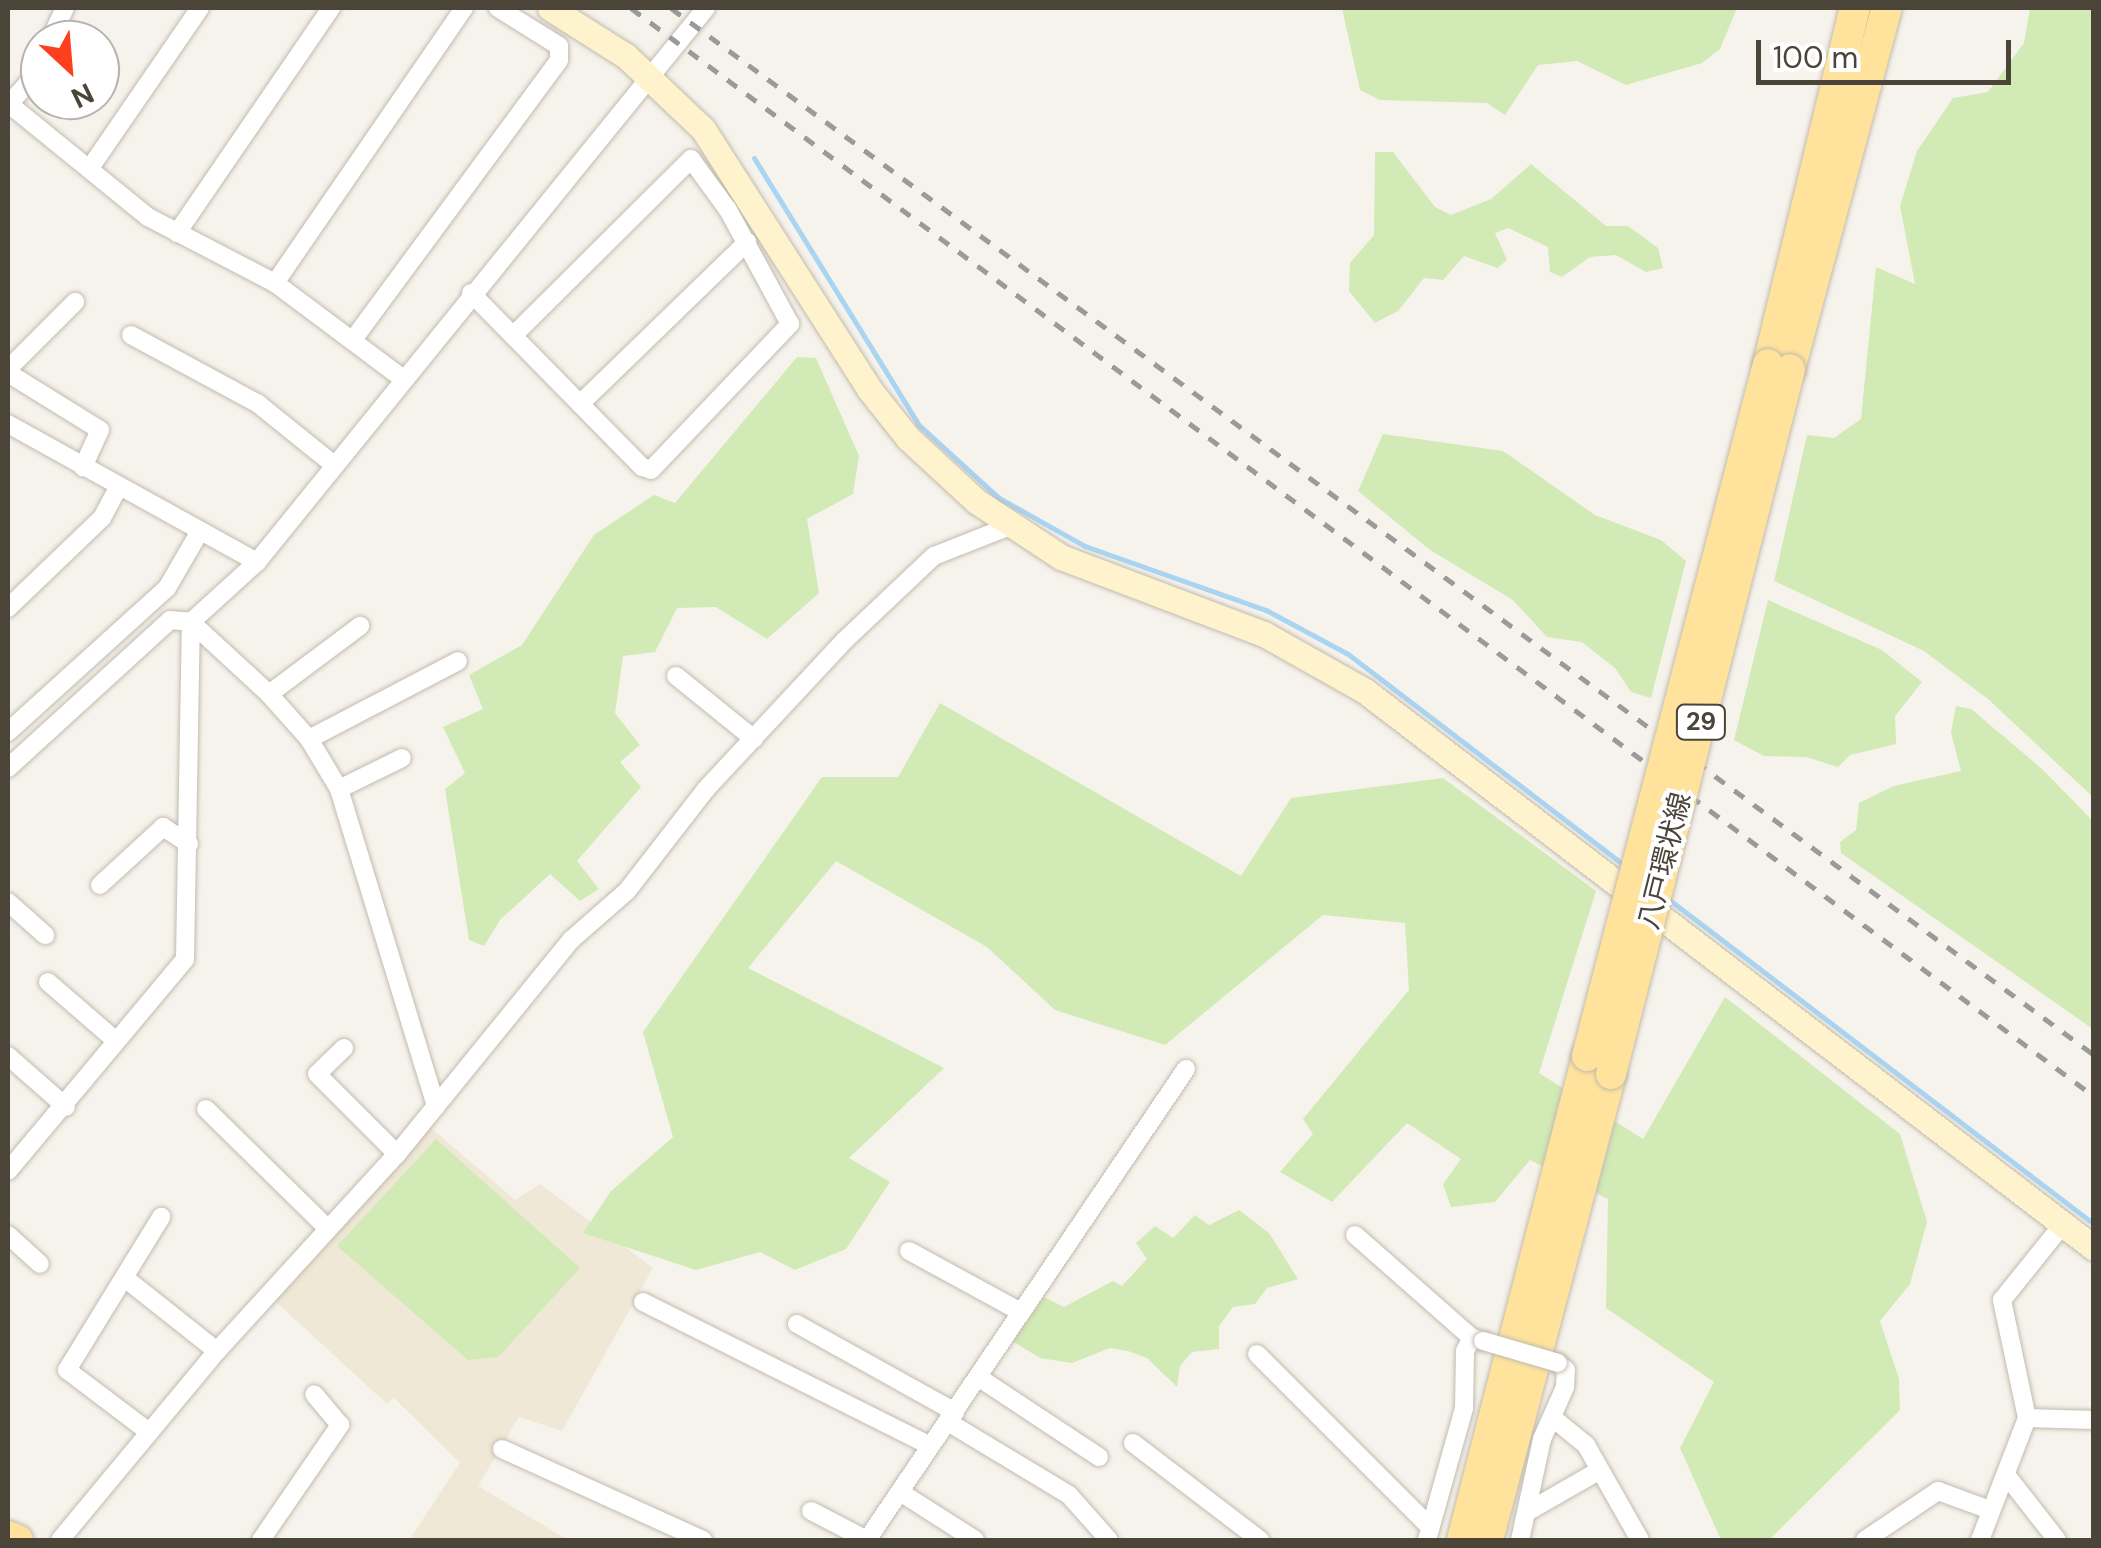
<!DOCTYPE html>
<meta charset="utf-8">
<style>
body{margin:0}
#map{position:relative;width:2101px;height:1548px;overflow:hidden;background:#f6f3ec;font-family:"DM Sans","Noto Sans JP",sans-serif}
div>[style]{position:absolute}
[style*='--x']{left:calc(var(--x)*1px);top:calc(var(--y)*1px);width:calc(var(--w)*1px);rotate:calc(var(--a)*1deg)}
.education>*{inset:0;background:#efe8d6}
.green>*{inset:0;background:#d2eab5}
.stream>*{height:5px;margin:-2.5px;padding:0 2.5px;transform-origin:2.5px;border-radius:2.5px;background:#a9d4f2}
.roads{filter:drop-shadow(0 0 2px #c2bbae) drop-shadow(0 0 2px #c2bbae)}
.street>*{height:18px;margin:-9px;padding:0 9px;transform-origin:9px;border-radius:9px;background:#fff}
.secondary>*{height:25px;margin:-12.5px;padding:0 12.5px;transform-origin:12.5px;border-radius:12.5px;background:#fff3cd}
.primary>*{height:30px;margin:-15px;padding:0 15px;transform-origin:15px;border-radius:15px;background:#ffe39c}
.rail>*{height:5px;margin-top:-2.5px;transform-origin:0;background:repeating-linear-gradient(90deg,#9a9a9a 0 12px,transparent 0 24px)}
.bridges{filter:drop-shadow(0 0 2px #c2bbae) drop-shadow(0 0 2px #c2bbae)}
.street-bridge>*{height:18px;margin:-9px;padding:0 9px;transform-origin:9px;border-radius:9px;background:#fff}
.primary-bridge>*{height:30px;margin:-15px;padding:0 15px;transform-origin:15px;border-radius:15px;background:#ffe39c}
span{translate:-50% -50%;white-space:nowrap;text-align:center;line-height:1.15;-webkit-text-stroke:8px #fff;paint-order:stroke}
.shield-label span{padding:2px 8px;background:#fff;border:2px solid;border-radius:8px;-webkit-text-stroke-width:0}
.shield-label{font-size:25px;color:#4b4439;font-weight:700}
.street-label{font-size:28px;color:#4b4439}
.frame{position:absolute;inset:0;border:10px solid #4b4439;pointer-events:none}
.north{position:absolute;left:20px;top:20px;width:100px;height:100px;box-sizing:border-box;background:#fff;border:2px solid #b7b4b0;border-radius:50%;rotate:154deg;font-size:28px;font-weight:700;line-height:40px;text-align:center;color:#4b4439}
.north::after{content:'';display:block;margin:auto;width:35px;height:45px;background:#fc3f1d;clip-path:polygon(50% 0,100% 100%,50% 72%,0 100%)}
.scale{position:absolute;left:1756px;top:40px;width:255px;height:45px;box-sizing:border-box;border:5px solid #4b4439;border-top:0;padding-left:12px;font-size:30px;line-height:35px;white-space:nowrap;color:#4b4439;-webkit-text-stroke:8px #fff;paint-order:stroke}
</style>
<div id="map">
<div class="education">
<i style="clip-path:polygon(430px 1127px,515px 1200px,540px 1184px,653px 1268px,562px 1431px,519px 1417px,478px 1486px,568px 1540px,409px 1540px,460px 1463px,394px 1398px,387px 1404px,275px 1301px)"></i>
</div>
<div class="green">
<i style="clip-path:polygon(1342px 8px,1737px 8px,1720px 49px,1702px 63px,1626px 85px,1577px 61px,1538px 65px,1505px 115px,1487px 103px,1380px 100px,1360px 90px)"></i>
<i style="clip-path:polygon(2030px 8px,2093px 8px,2093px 797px,1988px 699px,1924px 651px,1774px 581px,1807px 435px,1834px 438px,1861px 419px,1876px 267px,1915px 284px,1900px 206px,1917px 151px,1953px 98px,1988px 92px,2024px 43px)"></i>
<i style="clip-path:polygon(1375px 152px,1393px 152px,1435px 207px,1451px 215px,1491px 199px,1531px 164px,1606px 226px,1628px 226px,1658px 248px,1663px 268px,1646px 272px,1616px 255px,1590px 257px,1562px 277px,1550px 272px,1548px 247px,1508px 228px,1495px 233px,1507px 260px,1497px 268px,1464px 256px,1443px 280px,1424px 278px,1398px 311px,1375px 323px,1349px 291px,1350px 263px,1374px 235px)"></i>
<i style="clip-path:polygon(797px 357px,816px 358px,859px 456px,853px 494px,807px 519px,819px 593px,767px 639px,716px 607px,677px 608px,655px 652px,623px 656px,615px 713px,640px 745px,620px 762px,641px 787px,577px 861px,599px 889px,580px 901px,550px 874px,500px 920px,484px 946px,469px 940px,445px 789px,465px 773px,443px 727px,483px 709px,469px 675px,522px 645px,594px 535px,654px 495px,675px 503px)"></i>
<i style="clip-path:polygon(1383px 434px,1503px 451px,1595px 515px,1661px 540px,1686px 561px,1651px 698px,1631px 692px,1615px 668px,1582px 642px,1547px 637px,1513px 600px,1430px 550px,1358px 491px)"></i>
<i style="clip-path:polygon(1768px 600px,1882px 650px,1922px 682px,1895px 716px,1896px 744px,1850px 755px,1838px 767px,1806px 757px,1764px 756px,1734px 740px)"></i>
<i style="clip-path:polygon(940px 703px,1241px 876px,1291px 798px,1443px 778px,1596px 891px,1539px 1073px,1643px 1139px,1725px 997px,1900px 1134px,1927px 1222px,1910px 1284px,1880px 1321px,1899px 1379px,1900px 1410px,1769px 1540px,1721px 1540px,1680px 1448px,1714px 1382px,1606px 1308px,1608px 1199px,1530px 1160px,1495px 1202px,1451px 1207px,1443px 1184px,1461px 1159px,1407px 1123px,1332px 1202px,1280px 1172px,1313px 1134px,1303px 1119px,1409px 990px,1405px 923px,1323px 915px,1165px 1045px,1055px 1010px,987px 947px,836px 861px,748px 968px,944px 1068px,849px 1158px,890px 1182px,846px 1249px,795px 1270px,760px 1252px,696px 1270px,583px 1233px,611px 1191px,673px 1137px,643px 1032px,822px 777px,898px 777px)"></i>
<i style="clip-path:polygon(1956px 706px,1971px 709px,2041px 768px,2093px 821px,2093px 1029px,1841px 853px,1840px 842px,1856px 830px,1859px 803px,1894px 786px,1961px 771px,1951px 733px)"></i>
<i style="clip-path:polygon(436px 1139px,580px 1268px,498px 1357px,468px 1360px,337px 1246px)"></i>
<i style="clip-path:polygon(1239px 1210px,1269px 1233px,1298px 1279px,1267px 1288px,1255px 1304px,1233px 1307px,1219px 1326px,1219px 1349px,1192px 1352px,1180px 1366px,1177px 1387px,1147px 1358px,1128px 1351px,1110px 1348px,1072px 1363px,1040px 1358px,1012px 1341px,1044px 1297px,1064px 1307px,1113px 1281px,1122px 1286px,1147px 1259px,1136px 1243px,1155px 1226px,1173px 1238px,1195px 1215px,1209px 1225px)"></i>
</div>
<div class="stream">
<i style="--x:754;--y:158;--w:314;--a:58.3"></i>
<i style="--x:919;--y:425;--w:108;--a:42.4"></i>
<i style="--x:999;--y:498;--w:98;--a:29.2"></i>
<i style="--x:1085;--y:546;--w:192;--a:19.5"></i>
<i style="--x:1266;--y:610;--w:93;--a:28.2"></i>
<i style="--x:1348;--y:654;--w:351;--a:37.4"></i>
<i style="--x:1667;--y:898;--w:537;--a:37.36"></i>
</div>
<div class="roads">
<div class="street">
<i style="--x:50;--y:40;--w:35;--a:-65"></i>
<i style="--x:9;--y:104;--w:179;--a:39.1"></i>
<i style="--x:148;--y:217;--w:143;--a:27.5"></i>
<i style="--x:275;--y:283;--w:159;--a:36.8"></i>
<i style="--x:8;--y:105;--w:47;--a:-47.6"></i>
<i style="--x:90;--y:168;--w:194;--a:-55.5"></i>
<i style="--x:177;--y:233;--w:273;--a:-55.6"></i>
<i style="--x:275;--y:283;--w:334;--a:-55.5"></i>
<i style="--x:471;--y:293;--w:244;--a:45.5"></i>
<i style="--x:642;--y:467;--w:9;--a:18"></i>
<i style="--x:651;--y:470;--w:202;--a:-46.4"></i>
<i style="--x:790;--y:324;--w:130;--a:-118.5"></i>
<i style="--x:728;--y:210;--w:63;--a:-126"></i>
<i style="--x:691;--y:159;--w:251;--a:135.2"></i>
<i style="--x:131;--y:335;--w:143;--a:28.4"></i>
<i style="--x:257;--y:403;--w:99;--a:38.8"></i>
<i style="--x:355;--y:337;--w:344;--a:-53.6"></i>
<i style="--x:559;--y:60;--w:14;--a:-90"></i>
<i style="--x:559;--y:46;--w:72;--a:-148.1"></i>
<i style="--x:8;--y:369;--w:95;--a:-45"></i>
<i style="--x:8;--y:373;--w:108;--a:31.8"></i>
<i style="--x:100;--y:430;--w:41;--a:114.7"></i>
<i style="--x:580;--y:404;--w:233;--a:-44.1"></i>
<i style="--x:8;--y:424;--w:285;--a:29"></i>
<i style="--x:8;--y:608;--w:130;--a:-43.8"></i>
<i style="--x:102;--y:518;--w:36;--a:-62"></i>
<i style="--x:676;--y:676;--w:100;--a:38.9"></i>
<i style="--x:269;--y:694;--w:114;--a:-36.8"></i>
<i style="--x:8;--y:732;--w:215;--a:-42.2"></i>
<i style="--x:167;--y:588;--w:66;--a:-59.9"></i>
<i style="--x:309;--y:739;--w:168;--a:-27.6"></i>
<i style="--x:8;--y:768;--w:219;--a:-42.4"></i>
<i style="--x:170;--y:620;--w:21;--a:5"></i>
<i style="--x:191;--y:622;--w:106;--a:42.7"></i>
<i style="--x:269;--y:694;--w:60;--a:48.4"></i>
<i style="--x:309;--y:739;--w:58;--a:59"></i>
<i style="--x:339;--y:789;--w:332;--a:73"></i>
<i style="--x:339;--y:789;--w:70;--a:-26.2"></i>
<i style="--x:100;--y:885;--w:86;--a:-42.6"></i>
<i style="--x:163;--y:827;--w:31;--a:33"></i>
<i style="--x:8;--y:902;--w:50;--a:41.7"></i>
<i style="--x:48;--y:982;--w:89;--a:40.9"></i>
<i style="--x:344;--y:1048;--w:37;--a:136"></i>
<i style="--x:317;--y:1074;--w:113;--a:45"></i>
<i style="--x:8;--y:1056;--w:77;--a:41.3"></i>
<i style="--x:206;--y:1109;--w:171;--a:44.5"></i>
<i style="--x:8;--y:1171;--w:276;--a:-50.1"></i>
<i style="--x:185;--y:959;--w:337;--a:-89"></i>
<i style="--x:191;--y:622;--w:89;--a:-42.3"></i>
<i style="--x:257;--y:562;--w:713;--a:-50.98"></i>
<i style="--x:8;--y:1235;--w:43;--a:42.2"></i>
<i style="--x:1355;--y:1235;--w:156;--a:41.4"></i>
<i style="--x:909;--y:1251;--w:128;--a:28.6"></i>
<i style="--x:126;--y:1279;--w:116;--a:38.4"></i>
<i style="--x:643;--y:1302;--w:321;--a:26.6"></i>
<i style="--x:797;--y:1324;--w:181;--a:29.1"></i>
<i style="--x:1257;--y:1354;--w:245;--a:45"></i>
<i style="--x:978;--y:1377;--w:145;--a:33.5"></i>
<i style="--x:1553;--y:1418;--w:43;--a:39.3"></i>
<i style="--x:1586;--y:1445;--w:109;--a:60.4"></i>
<i style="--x:2027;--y:1418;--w:67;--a:1.7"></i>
<i style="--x:948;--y:1422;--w:141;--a:31.1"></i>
<i style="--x:1069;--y:1495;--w:60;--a:48.4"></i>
<i style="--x:149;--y:1432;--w:103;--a:-142.9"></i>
<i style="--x:67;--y:1370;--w:180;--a:-58.4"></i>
<i style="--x:1133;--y:1443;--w:160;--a:37.4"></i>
<i style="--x:502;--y:1449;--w:221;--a:24.4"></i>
<i style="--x:2007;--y:1476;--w:81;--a:52"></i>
<i style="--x:900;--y:1492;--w:89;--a:32.6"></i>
<i style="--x:811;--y:1511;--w:63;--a:27.4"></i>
<i style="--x:1527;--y:1512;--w:84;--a:-29.9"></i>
<i style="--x:60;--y:1540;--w:246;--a:-50.3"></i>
<i style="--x:217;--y:1351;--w:267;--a:-47.6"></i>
<i style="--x:397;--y:1154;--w:276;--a:-50.9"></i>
<i style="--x:571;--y:940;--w:74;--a:-41.2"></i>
<i style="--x:627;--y:891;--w:129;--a:-52.2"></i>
<i style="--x:706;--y:789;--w:202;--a:-47"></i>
<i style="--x:844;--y:641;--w:124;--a:-43.4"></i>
<i style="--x:934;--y:556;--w:82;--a:-21.5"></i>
<i style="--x:261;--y:1540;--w:140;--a:-55.5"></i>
<i style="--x:340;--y:1425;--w:40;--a:-130"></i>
<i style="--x:867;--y:1540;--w:569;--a:-55.89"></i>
<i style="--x:1427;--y:1540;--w:137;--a:-74.3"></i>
<i style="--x:1464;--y:1408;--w:57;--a:-89"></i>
<i style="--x:1465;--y:1351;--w:15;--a:-62"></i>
<i style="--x:1472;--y:1338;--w:11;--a:15"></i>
<i style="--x:1520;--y:1540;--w:103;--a:-77.7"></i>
<i style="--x:1542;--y:1439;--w:57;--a:-66.1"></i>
<i style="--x:1565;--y:1387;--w:17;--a:-87"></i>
<i style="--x:1566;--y:1370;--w:11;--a:-139"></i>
<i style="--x:1865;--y:1540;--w:88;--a:-33.9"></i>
<i style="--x:1938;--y:1491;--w:55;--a:20.1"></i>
<i style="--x:1980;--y:1540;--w:131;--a:-68.9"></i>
<i style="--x:2027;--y:1418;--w:121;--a:-102"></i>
<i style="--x:2002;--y:1300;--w:97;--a:-51.2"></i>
</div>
<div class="secondary">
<i style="--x:550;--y:8;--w:90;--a:32.3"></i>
<i style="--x:626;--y:56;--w:106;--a:43.5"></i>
<i style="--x:703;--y:129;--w:308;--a:57.4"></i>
<i style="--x:869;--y:389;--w:63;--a:51.5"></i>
<i style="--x:908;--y:438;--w:93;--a:42.8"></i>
<i style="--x:976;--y:501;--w:102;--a:33.4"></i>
<i style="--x:1061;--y:557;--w:217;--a:20.8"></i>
<i style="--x:1264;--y:634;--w:116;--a:29.4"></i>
<i style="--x:1365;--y:691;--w:917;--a:37.38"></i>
</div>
<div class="primary">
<i style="--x:1768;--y:364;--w:366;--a:-76.3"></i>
<i style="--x:1790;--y:369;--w:374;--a:-75"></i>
<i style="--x:8;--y:1536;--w:11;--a:22"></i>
<i style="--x:1462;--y:1540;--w:500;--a:-75.5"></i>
<i style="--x:1488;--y:1540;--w:482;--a:-75.2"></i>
</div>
</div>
<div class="rail">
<i style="--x:631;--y:8;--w:1823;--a:36.64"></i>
<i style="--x:671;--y:8;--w:1767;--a:36.34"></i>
</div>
<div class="bridges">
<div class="street-bridge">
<i style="--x:1483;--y:1341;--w:78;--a:16.3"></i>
</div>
<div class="primary-bridge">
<i style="--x:1587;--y:1056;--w:715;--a:-75.34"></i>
<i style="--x:1611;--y:1074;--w:727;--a:-75.75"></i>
</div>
</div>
<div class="shield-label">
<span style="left:1701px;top:722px">29</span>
</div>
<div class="street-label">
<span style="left:1665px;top:861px;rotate:-76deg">八戸環状線</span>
</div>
<div class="frame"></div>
<div class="north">N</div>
<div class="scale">100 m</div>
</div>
